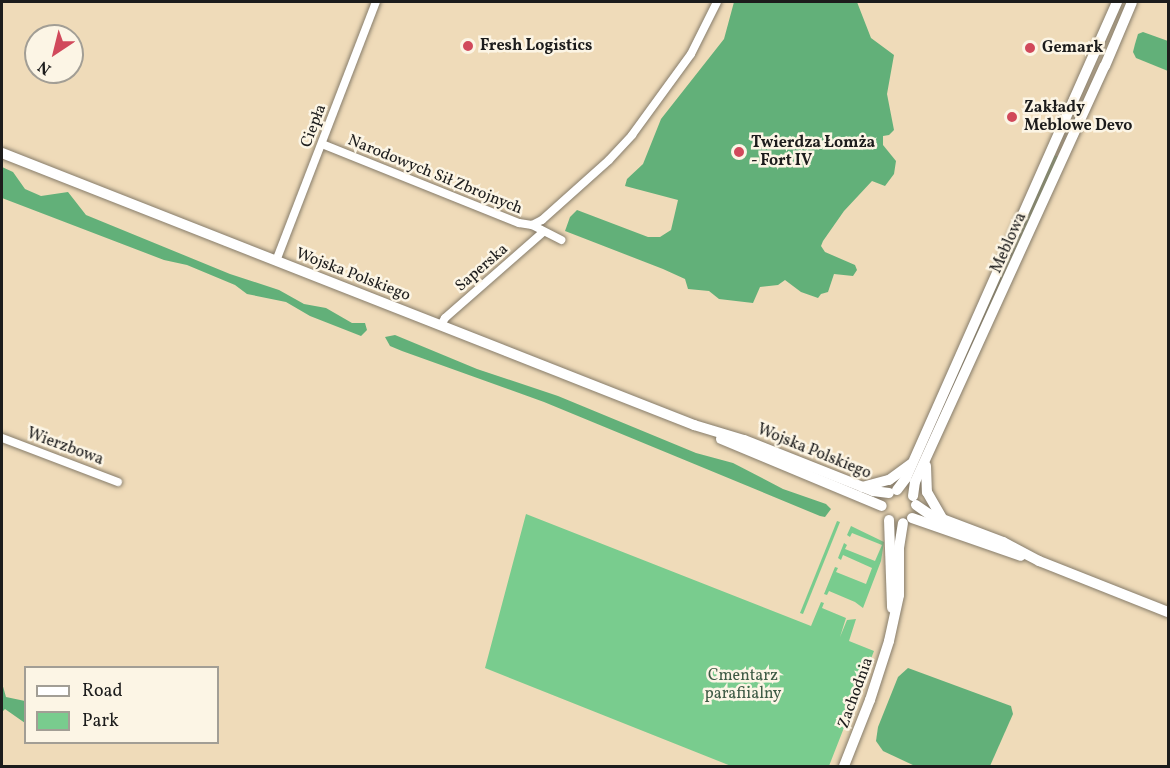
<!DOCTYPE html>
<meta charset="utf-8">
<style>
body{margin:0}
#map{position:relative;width:1170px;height:768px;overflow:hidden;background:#efdbb9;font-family:Vollkorn,serif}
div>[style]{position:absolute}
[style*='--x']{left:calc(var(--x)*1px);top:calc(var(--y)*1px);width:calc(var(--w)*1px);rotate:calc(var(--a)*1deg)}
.green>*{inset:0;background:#79cc8e}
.forest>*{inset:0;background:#62b079}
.roads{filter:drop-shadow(0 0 2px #867c6a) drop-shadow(0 0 2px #867c6a)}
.street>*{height:8px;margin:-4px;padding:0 4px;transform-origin:4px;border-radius:4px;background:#fff}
.secondary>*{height:10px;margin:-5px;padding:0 5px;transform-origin:5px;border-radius:5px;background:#fff}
.dots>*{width:16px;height:16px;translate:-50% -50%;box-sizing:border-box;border:3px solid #fcf5e5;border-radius:50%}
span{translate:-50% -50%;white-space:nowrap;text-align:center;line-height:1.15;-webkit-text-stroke:5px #fcf5e5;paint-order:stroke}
.poi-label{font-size:16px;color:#1c1c1c;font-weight:700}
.left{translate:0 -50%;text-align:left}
.street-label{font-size:16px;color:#1c1c1c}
.park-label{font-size:16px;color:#3d5a44}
.frame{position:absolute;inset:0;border:3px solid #1c1c1c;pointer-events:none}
.legend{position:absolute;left:24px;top:666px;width:195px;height:78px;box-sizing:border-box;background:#fcf5e5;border:2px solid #a29e95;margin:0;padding:8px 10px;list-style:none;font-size:18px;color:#1c1c1c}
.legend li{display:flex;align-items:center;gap:12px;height:30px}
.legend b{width:30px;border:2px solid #a29e95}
.north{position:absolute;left:24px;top:24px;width:60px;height:60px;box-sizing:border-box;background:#fcf5e5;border:2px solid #a29e95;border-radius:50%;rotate:215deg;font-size:16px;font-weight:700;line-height:24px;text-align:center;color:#1c1c1c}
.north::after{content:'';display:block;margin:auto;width:21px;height:27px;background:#d1495b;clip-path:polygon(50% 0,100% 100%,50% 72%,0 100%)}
</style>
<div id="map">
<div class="green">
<i style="clip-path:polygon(1054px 155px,1059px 157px,914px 479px,933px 425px)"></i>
<i style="clip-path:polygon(526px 514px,811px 626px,821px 602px,824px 603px,822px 608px,846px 618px,840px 637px,847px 620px,856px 619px,849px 641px,874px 651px,829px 766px,731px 766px,485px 668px)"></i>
<i style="clip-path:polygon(837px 521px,840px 522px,803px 614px,800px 613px)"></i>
<i style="clip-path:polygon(851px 526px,884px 542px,881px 561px,863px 608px,855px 602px,829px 591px,827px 595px,824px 594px,835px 567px,838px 568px,836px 572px,866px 584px,872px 568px,843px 555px,841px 560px,838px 558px,844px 543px,847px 545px,845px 549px,875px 561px,882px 545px,852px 533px,850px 537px,847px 535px)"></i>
</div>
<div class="forest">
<i style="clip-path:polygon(734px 2px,857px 2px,871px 38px,894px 55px,887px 94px,894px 130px,889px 135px,883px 136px,883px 145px,896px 161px,894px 174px,885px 186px,872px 181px,844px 211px,823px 241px,821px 246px,825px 252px,855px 265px,857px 270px,853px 276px,834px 274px,828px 292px,821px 294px,818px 298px,801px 292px,785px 280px,778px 285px,760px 287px,753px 303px,719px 299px,709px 291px,688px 289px,685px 279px,663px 269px,565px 231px,570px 217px,577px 210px,648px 237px,660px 237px,671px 230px,678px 200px,625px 186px,627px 179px,643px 164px,661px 119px,724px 39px)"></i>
<i style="clip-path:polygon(1143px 32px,1168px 41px,1168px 71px,1136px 58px,1133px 52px,1135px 44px,1138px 34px)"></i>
<i style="clip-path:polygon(2px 167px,13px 172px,25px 189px,41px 196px,68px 192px,86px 215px,230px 274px,279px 290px,304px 304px,326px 308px,352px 323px,365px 323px,367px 330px,361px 336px,310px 316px,286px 302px,247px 294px,235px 285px,187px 265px,164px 260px,2px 198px)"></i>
<i style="clip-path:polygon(395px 335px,477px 369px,558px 396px,696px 453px,733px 463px,783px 489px,826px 504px,831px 509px,825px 517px,820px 516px,544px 402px,402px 351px,390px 346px,385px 337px)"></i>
<i style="clip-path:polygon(908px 668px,1011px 706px,1013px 714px,990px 766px,915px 766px,883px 751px,876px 741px,878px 727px,898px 677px)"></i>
<i style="clip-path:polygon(2px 683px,6px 697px,25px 701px,25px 723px,5px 709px,2px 712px)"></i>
</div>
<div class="roads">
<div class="street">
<i style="--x:322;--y:144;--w:212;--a:21.9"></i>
<i style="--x:519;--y:223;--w:13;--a:9"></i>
<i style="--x:532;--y:225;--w:11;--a:-27"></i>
<i style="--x:542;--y:220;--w:90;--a:-41.8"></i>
<i style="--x:609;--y:160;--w:34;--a:-47"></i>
<i style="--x:632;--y:135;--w:100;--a:-53.9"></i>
<i style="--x:691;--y:54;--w:58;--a:-63.4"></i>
<i style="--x:532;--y:225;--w:33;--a:27"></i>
<i style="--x:276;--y:261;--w:278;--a:-68.9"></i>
<i style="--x:441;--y:325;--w:8;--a:-60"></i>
<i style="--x:445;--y:318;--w:129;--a:-41.2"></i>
<i style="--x:2;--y:438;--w:124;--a:20.8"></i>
</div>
<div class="secondary">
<i style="--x:2;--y:153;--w:744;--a:21.46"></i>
<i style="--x:694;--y:425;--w:52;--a:16.7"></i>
<i style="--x:744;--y:440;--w:139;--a:21.6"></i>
<i style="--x:873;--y:491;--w:16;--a:7"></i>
<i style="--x:721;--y:439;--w:174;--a:22.6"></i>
<i style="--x:926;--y:466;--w:26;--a:88"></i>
<i style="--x:927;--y:492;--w:30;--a:60"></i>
<i style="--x:862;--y:487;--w:28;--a:-15"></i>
<i style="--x:889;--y:480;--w:27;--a:-36"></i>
<i style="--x:897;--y:490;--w:15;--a:-53"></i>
<i style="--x:906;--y:478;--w:521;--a:-66.09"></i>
<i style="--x:913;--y:496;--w:14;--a:-82"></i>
<i style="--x:915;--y:482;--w:457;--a:-65.5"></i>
<i style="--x:1105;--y:66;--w:69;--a:-67.1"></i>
<i style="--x:916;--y:505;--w:16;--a:35"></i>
<i style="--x:929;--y:514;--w:79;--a:20.7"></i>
<i style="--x:1003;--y:542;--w:41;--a:27.8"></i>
<i style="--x:1039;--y:561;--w:139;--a:21.6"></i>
<i style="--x:912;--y:518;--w:115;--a:19.2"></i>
<i style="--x:889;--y:520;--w:88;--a:88"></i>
<i style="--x:844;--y:766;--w:71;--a:-68.5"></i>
<i style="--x:870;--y:700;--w:62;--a:-72.1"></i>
<i style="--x:889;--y:641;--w:47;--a:-77.7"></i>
<i style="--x:899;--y:595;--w:47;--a:-90"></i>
<i style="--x:899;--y:548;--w:25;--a:-81"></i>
</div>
</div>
<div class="dots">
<i style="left:468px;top:46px;background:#d1495b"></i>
<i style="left:1030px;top:48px;background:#d1495b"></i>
<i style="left:1012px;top:117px;background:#d1495b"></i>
<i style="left:739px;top:152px;background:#d1495b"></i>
</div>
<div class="poi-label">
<span class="left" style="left:480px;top:46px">Fresh Logistics</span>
<span class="left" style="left:1042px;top:48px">Gemark</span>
<span class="left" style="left:1024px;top:117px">Zakłady<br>Meblowe Devo</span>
<span class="left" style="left:751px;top:152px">Twierdza Łomża<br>- Fort IV</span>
</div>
<div class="street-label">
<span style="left:314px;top:126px;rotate:-69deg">Ciepła</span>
<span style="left:435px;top:175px;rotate:22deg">Narodowych Sił Zbrojnych</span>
<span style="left:1009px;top:243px;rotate:-66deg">Meblowa</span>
<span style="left:482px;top:268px;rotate:-41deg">Saperska</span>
<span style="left:353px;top:275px;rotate:21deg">Wojska Polskiego</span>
<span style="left:65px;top:447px;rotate:20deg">Wierzbowa</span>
<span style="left:814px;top:452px;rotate:22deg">Wojska Polskiego</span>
<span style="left:856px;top:693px;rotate:-70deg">Zachodnia</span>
</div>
<div class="park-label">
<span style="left:743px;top:685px">Cmentarz<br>parafiialny</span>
</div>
<div class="frame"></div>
<ul class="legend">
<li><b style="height:8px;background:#fff"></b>Road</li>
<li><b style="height:16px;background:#79cc8e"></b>Park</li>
</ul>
<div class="north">N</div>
</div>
